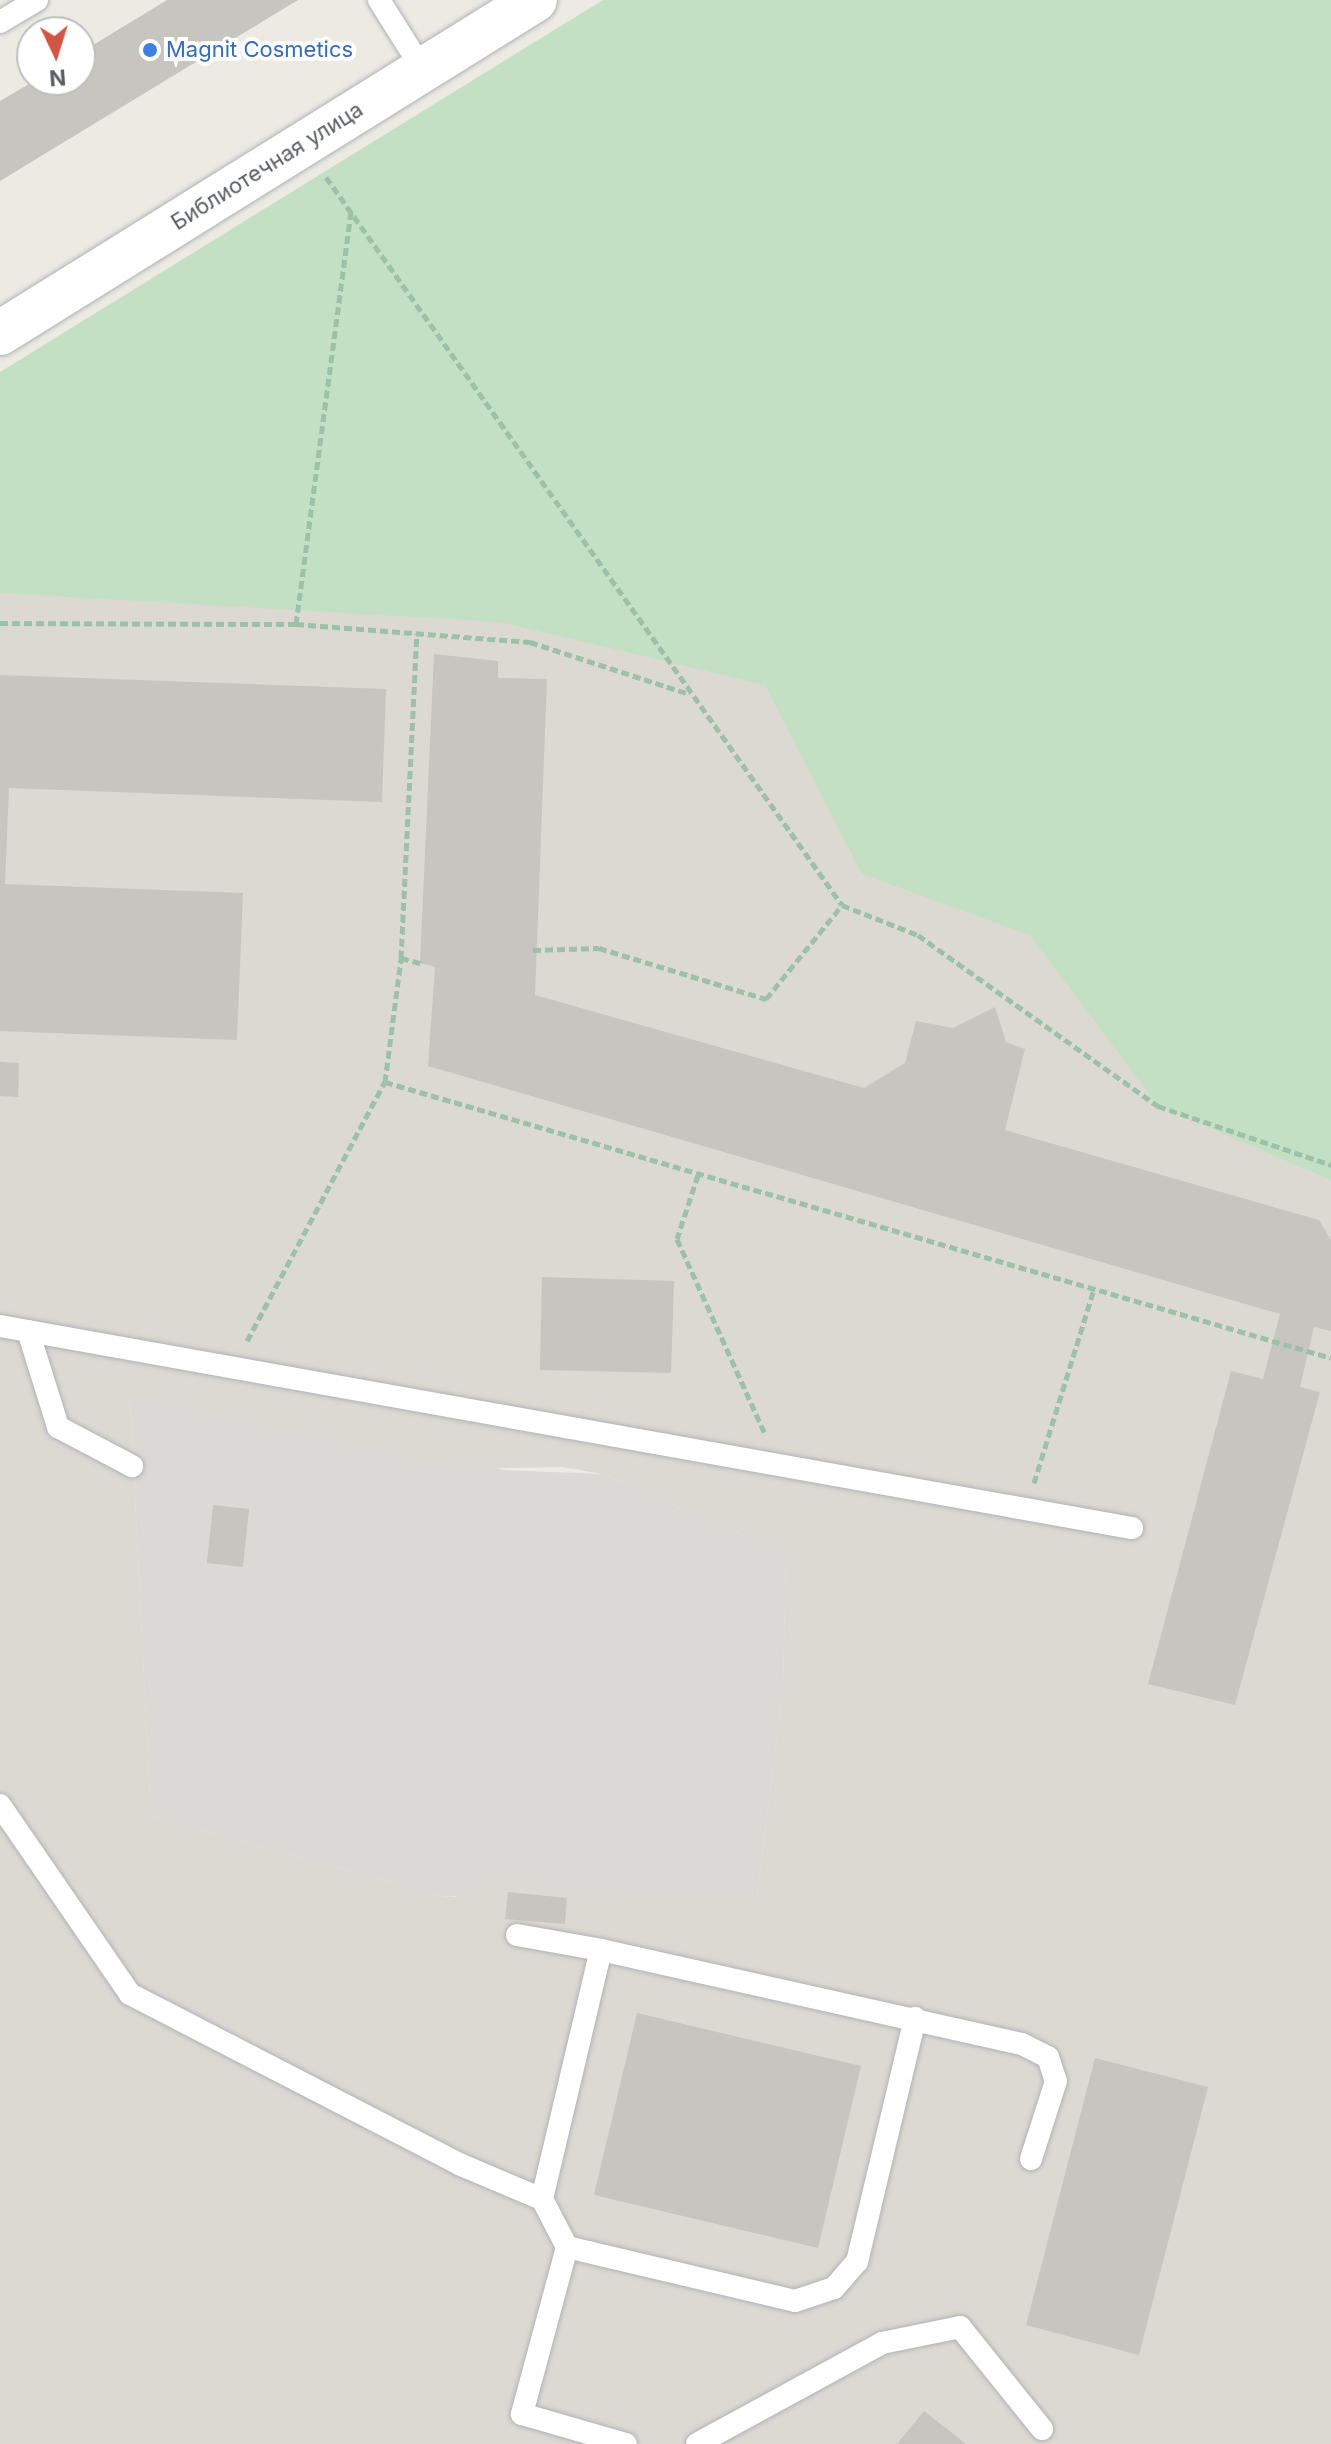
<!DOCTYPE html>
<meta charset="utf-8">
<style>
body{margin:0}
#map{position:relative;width:1331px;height:2444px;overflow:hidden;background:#eceae3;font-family:Inter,sans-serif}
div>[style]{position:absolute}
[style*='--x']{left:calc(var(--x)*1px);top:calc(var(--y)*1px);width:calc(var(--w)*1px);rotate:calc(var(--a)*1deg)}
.industrial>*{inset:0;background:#dbd9d5}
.education>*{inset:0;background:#dcd9d2}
.green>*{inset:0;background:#c3e0c4}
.building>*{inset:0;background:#c7c5c0}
.path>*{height:5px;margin-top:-2.5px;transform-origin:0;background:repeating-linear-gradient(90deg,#9dc0a9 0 8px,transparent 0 12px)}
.roads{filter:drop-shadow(0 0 2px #b0b3b7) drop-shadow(0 0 2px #b0b3b7)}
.lane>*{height:22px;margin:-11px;padding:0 11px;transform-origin:11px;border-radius:11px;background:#fff}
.secondary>*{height:44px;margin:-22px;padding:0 22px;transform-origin:22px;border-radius:22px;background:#fff}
.dots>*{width:22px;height:22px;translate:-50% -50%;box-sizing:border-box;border:4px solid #fff;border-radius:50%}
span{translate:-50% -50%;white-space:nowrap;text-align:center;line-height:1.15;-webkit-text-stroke:8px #fff;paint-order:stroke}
.shop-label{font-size:22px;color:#366cbe}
.left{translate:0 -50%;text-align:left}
.street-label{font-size:22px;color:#5b5e62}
.north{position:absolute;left:16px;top:16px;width:80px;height:80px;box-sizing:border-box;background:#fff;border:2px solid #bdbfc0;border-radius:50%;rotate:176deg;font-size:22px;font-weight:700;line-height:32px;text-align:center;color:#5b5e62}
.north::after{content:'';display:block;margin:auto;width:28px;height:36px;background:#d25443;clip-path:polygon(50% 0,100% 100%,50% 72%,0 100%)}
</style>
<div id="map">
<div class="industrial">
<i style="clip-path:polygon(130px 1396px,504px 1470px,603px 1474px,786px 1554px,783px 1687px,757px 1897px,441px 1896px,151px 1816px)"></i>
</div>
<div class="education">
<i style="clip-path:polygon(evenodd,1331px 0,1331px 2444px,0 2444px,0 401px,1331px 0,130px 1397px,460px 1469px,561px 1467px,603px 1474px,786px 1554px,783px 1687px,757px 1897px,476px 1883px,456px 1897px,441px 1896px,151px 1816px,130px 1397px)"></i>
</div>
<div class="green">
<i style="clip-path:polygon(603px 0,1331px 0,1331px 1180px,1158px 1106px,1030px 935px,862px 874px,765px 685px,501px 622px,0 593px,0 372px)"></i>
</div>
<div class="building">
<i style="clip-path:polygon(167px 0,298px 0,0 181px,0 101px,36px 80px,80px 80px,80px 53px)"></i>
<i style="clip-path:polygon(434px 654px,498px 661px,498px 678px,547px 679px,535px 995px,864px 1088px,905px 1063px,916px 1021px,953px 1028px,995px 1007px,1006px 1042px,1025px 1049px,1005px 1130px,1319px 1220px,1331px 1240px,1331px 1331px,1314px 1327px,1300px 1387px,1320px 1392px,1235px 1705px,1148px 1684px,1231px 1371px,1263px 1379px,1280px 1314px,428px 1066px,435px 967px,420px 963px)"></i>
<i style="clip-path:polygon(0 675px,386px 689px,382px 802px,9px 788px,5px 884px,243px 893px,237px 1040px,0 1031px)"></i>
<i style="clip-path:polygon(0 1062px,19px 1063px,18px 1097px,0 1096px)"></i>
<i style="clip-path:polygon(542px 1277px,674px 1281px,671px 1373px,540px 1370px)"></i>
<i style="clip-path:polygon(213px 1505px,249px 1509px,243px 1567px,207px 1563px)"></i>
<i style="clip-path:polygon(508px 1892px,567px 1898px,565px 1924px,505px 1919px)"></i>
<i style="clip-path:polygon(637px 2013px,861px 2066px,818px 2248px,594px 2195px)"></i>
<i style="clip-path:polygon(1095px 2058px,1208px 2087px,1139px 2355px,1026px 2325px)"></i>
<i style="clip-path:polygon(924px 2411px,966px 2444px,897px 2444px)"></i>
</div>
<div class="path">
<i style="--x:326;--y:177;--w:892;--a:54.67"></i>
<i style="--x:842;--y:905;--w:82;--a:21.5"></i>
<i style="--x:918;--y:935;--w:295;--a:35.5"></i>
<i style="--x:1158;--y:1106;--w:183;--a:18.8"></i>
<i style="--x:0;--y:623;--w:296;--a:0.2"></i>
<i style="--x:296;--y:624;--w:416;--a:-82.4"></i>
<i style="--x:296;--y:624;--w:235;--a:4.4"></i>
<i style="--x:530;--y:642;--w:164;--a:18.1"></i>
<i style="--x:533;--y:950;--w:66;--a:-1.7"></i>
<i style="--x:599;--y:948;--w:175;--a:17"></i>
<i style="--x:766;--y:999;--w:121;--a:-51"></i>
<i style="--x:401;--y:958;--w:325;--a:-87.2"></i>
<i style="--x:385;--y:1082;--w:985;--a:16.26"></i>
<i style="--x:698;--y:1175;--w:67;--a:108.2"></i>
<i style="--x:677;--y:1239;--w:212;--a:65.7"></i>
<i style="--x:247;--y:1341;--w:293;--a:-62"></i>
<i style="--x:385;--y:1082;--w:125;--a:-82.6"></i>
<i style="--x:401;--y:958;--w:20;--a:15"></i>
<i style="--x:1034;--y:1483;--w:203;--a:-72.8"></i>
</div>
<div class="roads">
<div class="lane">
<i style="--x:379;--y:0;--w:83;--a:57.8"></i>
<i style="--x:0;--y:22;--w:43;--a:-30.7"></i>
<i style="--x:0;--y:1326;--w:1150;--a:10.12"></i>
<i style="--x:28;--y:1331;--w:101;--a:72.6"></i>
<i style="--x:58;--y:1427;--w:84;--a:27.8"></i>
<i style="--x:0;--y:1805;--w:229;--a:55.5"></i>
<i style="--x:130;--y:1994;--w:370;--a:27.3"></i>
<i style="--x:459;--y:2164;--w:90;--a:22.9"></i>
<i style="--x:542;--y:2199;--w:54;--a:62.5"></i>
<i style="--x:567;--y:2247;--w:173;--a:105.1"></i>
<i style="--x:522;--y:2414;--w:108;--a:16.1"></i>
<i style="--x:517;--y:1935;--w:85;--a:10.1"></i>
<i style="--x:542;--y:2199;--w:256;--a:-76.7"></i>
<i style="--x:601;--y:1950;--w:431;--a:12.6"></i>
<i style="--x:1022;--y:2044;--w:29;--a:27"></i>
<i style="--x:1048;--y:2057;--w:25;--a:72"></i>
<i style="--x:1056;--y:2081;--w:82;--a:107.8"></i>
<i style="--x:567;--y:2247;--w:234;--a:13.3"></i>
<i style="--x:795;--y:2301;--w:41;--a:-18.4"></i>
<i style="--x:834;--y:2288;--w:35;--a:-49"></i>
<i style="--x:857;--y:2262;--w:251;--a:-76.6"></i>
<i style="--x:697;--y:2444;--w:211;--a:-28.6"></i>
<i style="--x:882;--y:2343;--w:80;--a:-11.6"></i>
<i style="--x:960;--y:2327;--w:131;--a:51.2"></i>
</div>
<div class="secondary">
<i style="--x:0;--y:333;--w:630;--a:-31.9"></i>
</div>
</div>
<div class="dots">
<i style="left:150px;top:50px;background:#3f7fe0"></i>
</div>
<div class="shop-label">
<span class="left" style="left:166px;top:50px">Magnit Cosmetics</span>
</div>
<div class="street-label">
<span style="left:267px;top:166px;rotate:-32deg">Библиотечная улица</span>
</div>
<div class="north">N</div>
</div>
